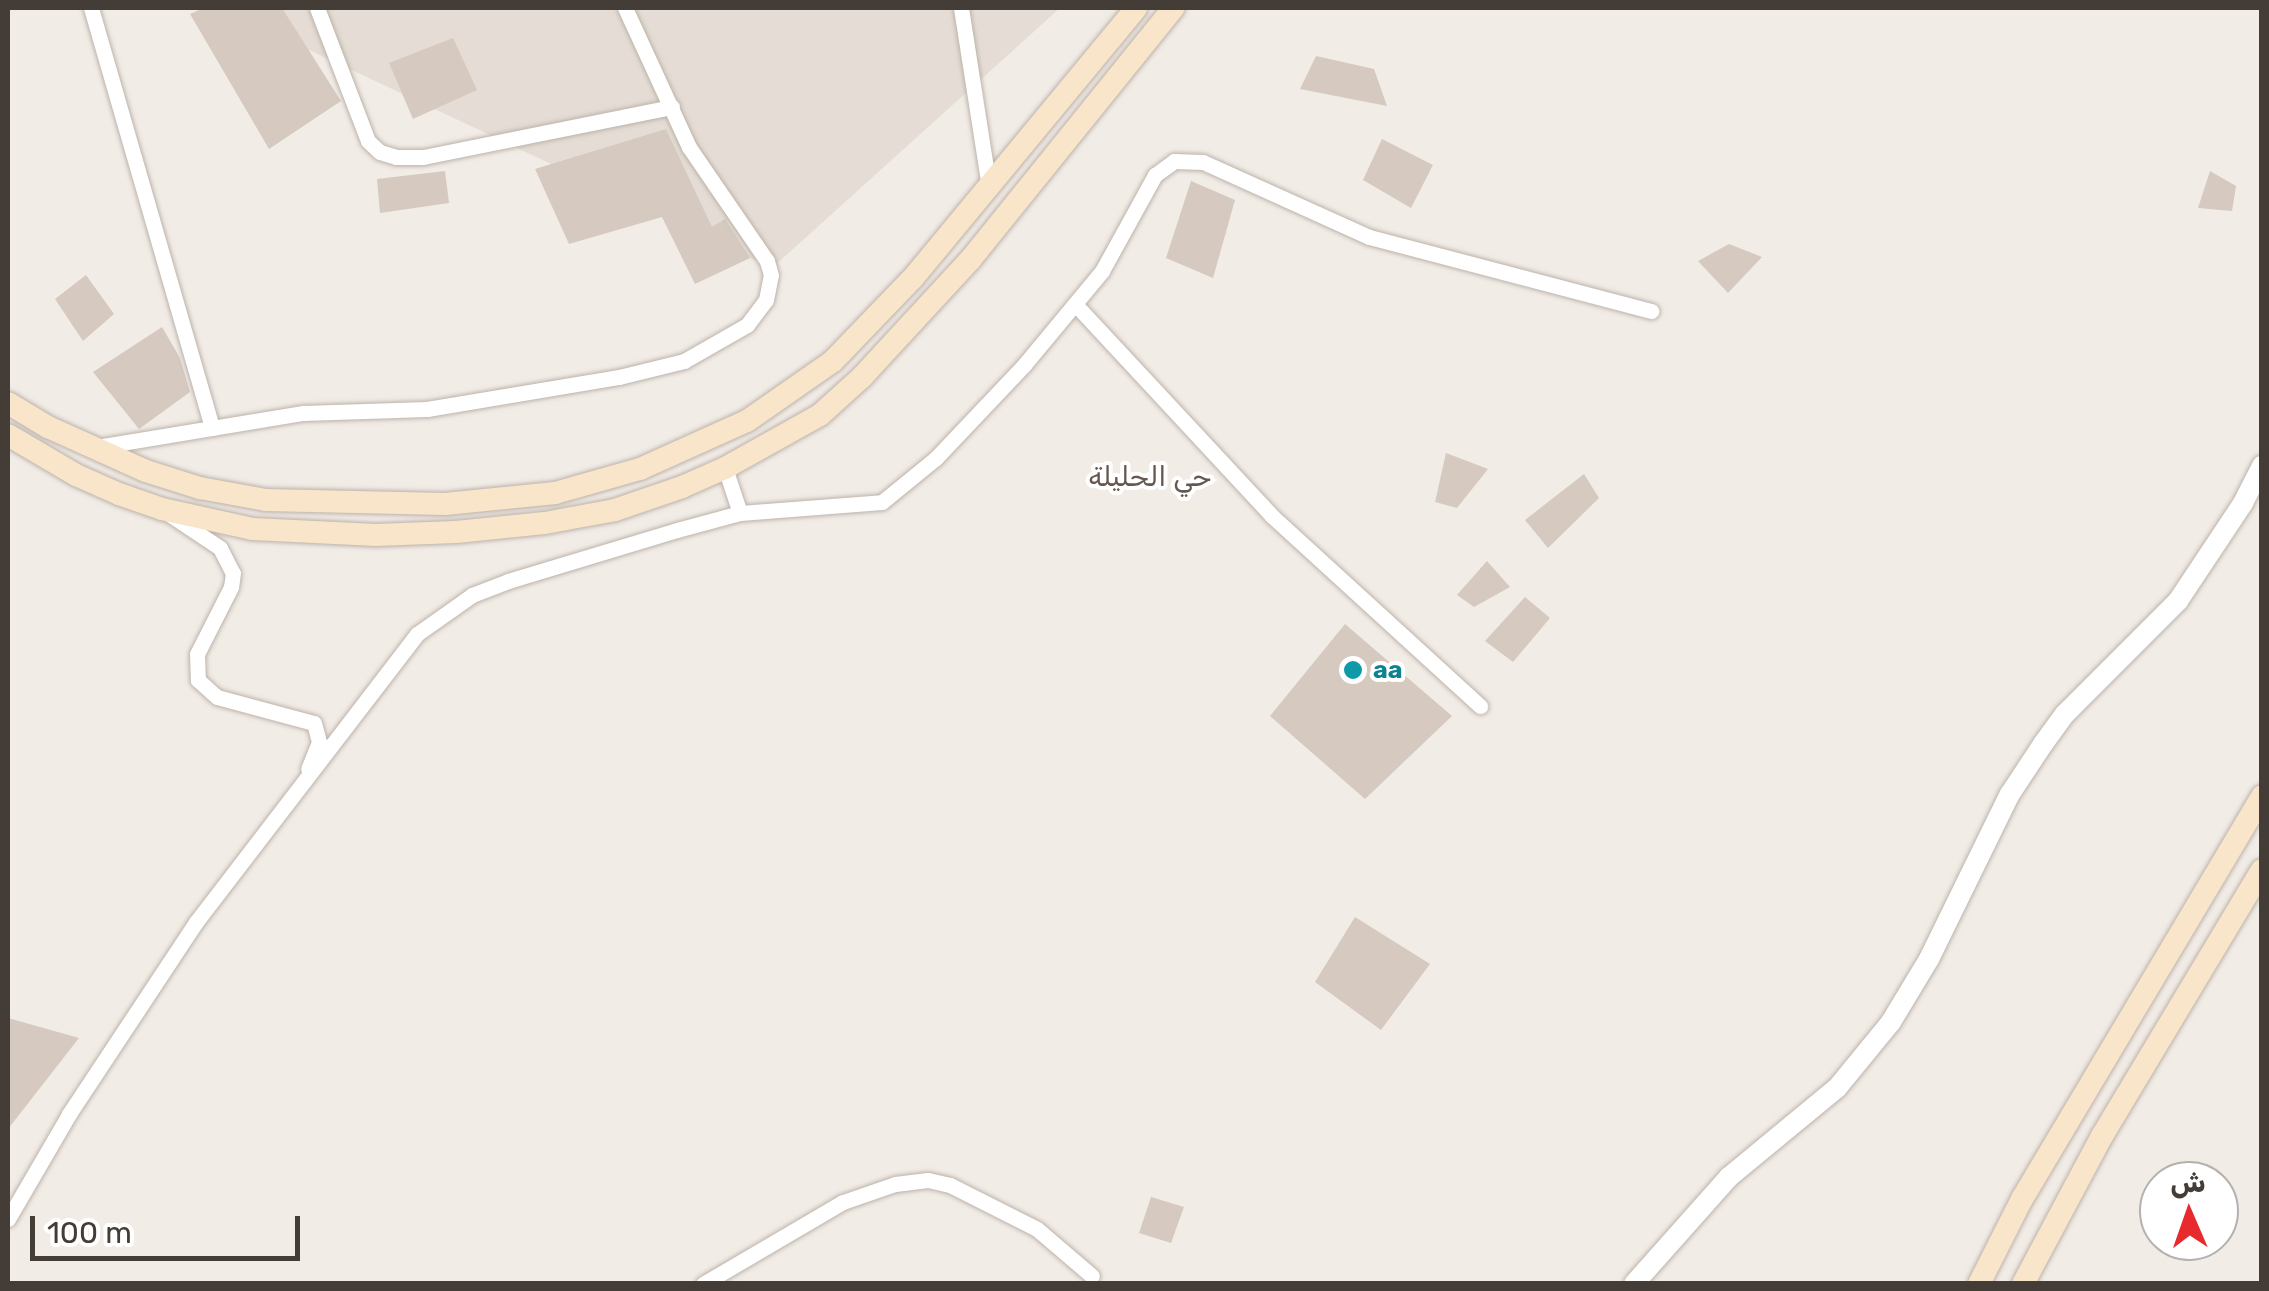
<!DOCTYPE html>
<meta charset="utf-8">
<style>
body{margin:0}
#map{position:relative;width:2269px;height:1291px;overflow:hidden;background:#f2ece7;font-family:Rubik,"Noto Sans Arabic",sans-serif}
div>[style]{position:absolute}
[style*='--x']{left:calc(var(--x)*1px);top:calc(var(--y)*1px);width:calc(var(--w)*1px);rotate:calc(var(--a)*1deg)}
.residential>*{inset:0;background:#e5ddd5}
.building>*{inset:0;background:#d5c9c0}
.roads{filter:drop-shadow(0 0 2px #bcb3aa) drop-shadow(0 0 2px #bcb3aa)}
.minor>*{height:15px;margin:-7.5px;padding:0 7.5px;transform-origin:7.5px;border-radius:7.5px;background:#fff}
.tertiary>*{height:20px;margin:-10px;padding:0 10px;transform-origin:10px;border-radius:10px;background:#fff}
.secondary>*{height:22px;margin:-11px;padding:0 11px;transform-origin:11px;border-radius:11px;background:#f9e5c9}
.dots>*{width:28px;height:28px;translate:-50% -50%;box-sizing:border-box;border:5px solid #fff;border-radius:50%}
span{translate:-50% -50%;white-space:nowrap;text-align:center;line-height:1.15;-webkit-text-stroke:8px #fff;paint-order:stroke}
.culture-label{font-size:25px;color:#0d838f;font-weight:700}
.left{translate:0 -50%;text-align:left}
.neighbourhood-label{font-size:28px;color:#66584f}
.frame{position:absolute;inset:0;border:10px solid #443c36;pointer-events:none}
.north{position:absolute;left:2139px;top:1161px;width:100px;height:100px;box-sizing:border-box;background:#fff;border:2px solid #b4b1af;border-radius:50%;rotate:358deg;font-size:28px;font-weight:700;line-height:40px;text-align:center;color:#443c36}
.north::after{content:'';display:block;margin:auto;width:35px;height:45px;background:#e62a2d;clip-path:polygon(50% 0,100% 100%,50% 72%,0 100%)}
.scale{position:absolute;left:30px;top:1216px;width:270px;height:45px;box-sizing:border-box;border:5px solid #443c36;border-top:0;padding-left:12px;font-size:30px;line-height:35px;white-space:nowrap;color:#443c36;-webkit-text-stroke:8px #fff;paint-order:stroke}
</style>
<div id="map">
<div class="residential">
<i style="clip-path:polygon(220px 8px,1060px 8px,772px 268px)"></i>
</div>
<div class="building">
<i style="clip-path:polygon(204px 8px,282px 8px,341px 101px,269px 149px,190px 14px)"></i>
<i style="clip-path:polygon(453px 38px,477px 90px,413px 119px,389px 63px)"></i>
<i style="clip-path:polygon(1316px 56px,1374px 69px,1387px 106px,1300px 89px)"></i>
<i style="clip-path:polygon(666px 129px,712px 227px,725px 219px,750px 258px,695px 284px,662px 217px,569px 244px,535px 169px)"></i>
<i style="clip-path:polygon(1382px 139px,1433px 165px,1411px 208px,1363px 180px)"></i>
<i style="clip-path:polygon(445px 171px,449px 203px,380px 213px,377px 179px)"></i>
<i style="clip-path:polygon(2210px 171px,2236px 186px,2232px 211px,2198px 208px)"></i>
<i style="clip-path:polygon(1191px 181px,1235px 200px,1213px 278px,1166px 258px)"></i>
<i style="clip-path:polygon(1729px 244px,1762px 257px,1728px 293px,1698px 261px)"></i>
<i style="clip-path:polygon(86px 275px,114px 314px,83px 341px,55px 299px)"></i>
<i style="clip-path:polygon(162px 327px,180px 358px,190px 392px,139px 429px,93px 372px)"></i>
<i style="clip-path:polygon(1446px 453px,1488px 469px,1457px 508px,1435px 502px)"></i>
<i style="clip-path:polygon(1584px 474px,1599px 498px,1548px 548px,1525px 520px)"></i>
<i style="clip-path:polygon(1487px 561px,1510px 587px,1474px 607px,1457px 595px)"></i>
<i style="clip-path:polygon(1525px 597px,1550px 618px,1513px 662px,1485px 641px)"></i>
<i style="clip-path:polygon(1345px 624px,1452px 716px,1365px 799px,1270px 716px)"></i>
<i style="clip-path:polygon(1355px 917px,1430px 964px,1381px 1030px,1315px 982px)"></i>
<i style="clip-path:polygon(8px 1018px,79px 1038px,8px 1129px)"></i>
<i style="clip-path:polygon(1151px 1197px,1184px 1207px,1171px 1243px,1139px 1233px)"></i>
</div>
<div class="roads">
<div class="minor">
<i style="--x:91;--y:8;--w:437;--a:73.9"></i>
<i style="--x:317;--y:8;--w:142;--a:69"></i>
<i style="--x:368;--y:141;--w:16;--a:43"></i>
<i style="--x:380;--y:152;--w:17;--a:17"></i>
<i style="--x:396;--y:157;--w:27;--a:0"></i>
<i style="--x:423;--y:157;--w:254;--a:-11.4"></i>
<i style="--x:961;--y:8;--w:181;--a:81.1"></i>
<i style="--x:1075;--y:304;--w:289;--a:47.1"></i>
<i style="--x:1272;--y:516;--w:282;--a:42.4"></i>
<i style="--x:97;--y:447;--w:209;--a:-9.4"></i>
<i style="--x:303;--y:413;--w:124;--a:-1.8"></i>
<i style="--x:427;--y:409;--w:195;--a:-9.5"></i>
<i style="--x:619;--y:377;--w:67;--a:-13.8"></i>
<i style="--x:684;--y:361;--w:73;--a:-29.7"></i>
<i style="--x:747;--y:325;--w:31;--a:-53"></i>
<i style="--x:766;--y:300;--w:25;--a:-79"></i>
<i style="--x:771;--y:275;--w:15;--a:-106"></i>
<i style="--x:767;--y:261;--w:138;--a:-124.4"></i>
<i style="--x:689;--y:147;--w:153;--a:-114.7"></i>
<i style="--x:725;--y:468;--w:47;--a:71.6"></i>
<i style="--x:169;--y:514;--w:61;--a:33.7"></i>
<i style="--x:220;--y:548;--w:28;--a:63"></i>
<i style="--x:233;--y:573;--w:14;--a:98"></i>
<i style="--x:231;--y:587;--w:75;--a:116.9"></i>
<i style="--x:197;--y:654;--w:26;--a:88"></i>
<i style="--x:198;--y:680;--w:25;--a:42"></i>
<i style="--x:217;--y:697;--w:100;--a:15"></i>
<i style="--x:314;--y:723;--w:20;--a:75"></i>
<i style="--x:319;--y:742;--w:29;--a:112"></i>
<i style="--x:8;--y:1219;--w:121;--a:-59.8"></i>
<i style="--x:69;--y:1114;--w:230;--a:-56.5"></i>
<i style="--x:196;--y:922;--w:363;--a:-52.5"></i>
<i style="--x:417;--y:634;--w:67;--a:-35.3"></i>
<i style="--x:472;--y:595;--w:39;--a:-21"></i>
<i style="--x:508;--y:581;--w:177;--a:-16.8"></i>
<i style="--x:677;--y:530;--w:65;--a:-15.1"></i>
<i style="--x:740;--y:513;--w:142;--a:-4.4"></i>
<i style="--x:882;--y:502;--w:70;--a:-39.2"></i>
<i style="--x:936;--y:458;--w:128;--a:-46.6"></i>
<i style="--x:1024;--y:365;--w:122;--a:-50.3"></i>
<i style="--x:1102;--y:271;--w:110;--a:-61.1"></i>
<i style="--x:1155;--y:175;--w:24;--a:-36"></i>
<i style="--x:1174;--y:161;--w:29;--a:2"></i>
<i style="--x:1203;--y:162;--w:182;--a:24.3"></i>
<i style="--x:1369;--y:237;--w:292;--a:14.7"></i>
<i style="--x:703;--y:1284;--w:162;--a:-30.4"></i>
<i style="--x:843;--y:1202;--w:55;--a:-19.1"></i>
<i style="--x:895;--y:1184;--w:33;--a:-7"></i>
<i style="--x:928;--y:1180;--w:23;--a:13"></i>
<i style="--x:950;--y:1185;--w:97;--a:26.8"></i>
<i style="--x:1037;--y:1229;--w:72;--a:40.5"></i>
</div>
<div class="tertiary">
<i style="--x:1634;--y:1284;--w:143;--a:-48.4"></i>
<i style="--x:1729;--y:1177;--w:140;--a:-39.5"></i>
<i style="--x:1837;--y:1088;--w:85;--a:-50.7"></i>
<i style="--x:1891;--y:1022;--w:74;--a:-58.9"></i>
<i style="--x:1929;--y:959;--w:184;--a:-63.9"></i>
<i style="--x:2010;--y:794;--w:60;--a:-56.6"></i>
<i style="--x:2043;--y:744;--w:37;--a:-54"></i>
<i style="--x:2065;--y:714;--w:160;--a:-45"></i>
<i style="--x:2178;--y:601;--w:118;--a:-56.4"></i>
<i style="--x:2243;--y:503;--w:42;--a:-62.8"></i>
</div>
<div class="secondary">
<i style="--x:8;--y:403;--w:47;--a:31"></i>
<i style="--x:48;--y:427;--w:107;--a:24.2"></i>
<i style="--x:146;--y:471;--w:57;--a:17.5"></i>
<i style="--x:200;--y:488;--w:67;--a:10.3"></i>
<i style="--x:266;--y:500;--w:179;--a:1.3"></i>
<i style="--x:445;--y:504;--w:111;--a:-5.7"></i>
<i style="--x:555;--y:493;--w:88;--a:-15.8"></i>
<i style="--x:640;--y:469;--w:117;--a:-24.2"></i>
<i style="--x:747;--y:421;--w:105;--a:-34.9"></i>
<i style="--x:833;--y:361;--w:115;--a:-46.1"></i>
<i style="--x:913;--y:278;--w:350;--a:-50.4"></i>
<i style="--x:8;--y:435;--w:79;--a:30.5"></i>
<i style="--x:76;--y:475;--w:47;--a:23.8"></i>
<i style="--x:119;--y:494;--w:46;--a:19.2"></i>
<i style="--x:162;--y:509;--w:93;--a:12.4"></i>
<i style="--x:253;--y:529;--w:123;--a:2.8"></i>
<i style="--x:376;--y:535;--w:80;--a:-2.1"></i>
<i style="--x:456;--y:532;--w:89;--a:-5.8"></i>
<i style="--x:545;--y:523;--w:71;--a:-10.5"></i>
<i style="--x:615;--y:510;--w:71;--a:-18.9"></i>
<i style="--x:682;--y:487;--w:47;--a:-23.8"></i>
<i style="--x:725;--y:468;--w:109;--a:-29.2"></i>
<i style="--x:820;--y:415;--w:58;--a:-42.2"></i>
<i style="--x:863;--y:376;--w:158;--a:-47.3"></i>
<i style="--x:970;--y:260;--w:324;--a:-51.1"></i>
<i style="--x:1979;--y:1284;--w:95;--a:-63.2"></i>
<i style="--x:2022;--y:1199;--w:469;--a:-59.2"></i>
<i style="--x:2023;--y:1284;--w:168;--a:-61.9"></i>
<i style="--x:2102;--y:1136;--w:310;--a:-59"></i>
</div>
</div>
<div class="dots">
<i style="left:1353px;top:670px;background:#0f9aa8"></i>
</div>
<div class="culture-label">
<span class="left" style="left:1373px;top:670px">aa</span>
</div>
<div class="neighbourhood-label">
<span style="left:1150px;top:477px">حي الحليلة</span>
</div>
<div class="frame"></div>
<div class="north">ش</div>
<div class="scale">100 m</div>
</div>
